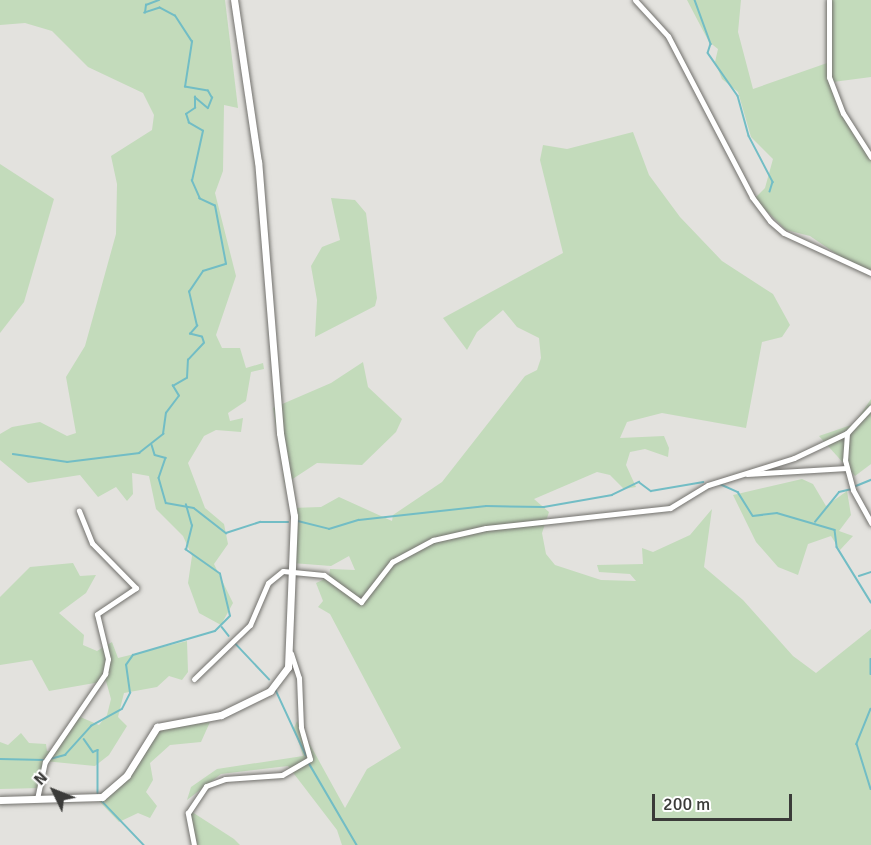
<!DOCTYPE html>
<style>
body{margin:0}
#map{position:relative;width:871px;height:845px;overflow:hidden;background:#e3e2de;font-family:Signika,sans-serif}
div>[style]{position:absolute}
[style*='--x']{left:calc(var(--x)*1px);top:calc(var(--y)*1px);width:calc(var(--w)*1px);rotate:calc(var(--a)*1deg)}
.green>*{inset:0;background:#c3dbbb}
.stream>*{height:1.5px;margin:-0.75px;padding:0 0.75px;transform-origin:0.75px;border-radius:0.75px;background:#72bdc5}
.roads{filter:drop-shadow(0 0 2px #72716d) drop-shadow(0 0 2px #72716d)}
.minor>*{height:5px;margin:-2.5px;padding:0 2.5px;transform-origin:2.5px;border-radius:2.5px;background:#fff}
.major>*{height:7px;margin:-3.5px;padding:0 3.5px;transform-origin:3.5px;border-radius:3.5px;background:#fff}
span{translate:-50% -50%;white-space:nowrap;text-align:center;line-height:1.15;-webkit-text-stroke:6px #fff;paint-order:stroke}
.north{position:absolute;left:24px;top:761px;width:60px;height:60px;-webkit-text-stroke:4px #fff;paint-order:stroke;rotate:313deg;font-size:16px;font-weight:700;line-height:24px;text-align:center;color:#3b3b39}
.north::after{content:'';display:block;margin:auto;width:21px;height:27px;background:#3b3b39;clip-path:polygon(50% 0,100% 100%,50% 72%,0 100%)}
.scale{position:absolute;left:652px;top:794px;width:140px;height:27px;box-sizing:border-box;border:3px solid #3b3b39;border-top:0;padding-left:8px;font-size:18px;line-height:21px;white-space:nowrap;color:#3b3b39;-webkit-text-stroke:4px #fff;paint-order:stroke}
</style>
<div id="map">
<div class="green">
<i style="clip-path:polygon(0 0,225px 0,238px 108px,224px 105px,223px 171px,215px 193px,236px 276px,216px 335px,222px 348px,240px 348px,246px 368px,263px 363px,264px 369px,251px 372px,246px 401px,228px 413px,230px 421px,243px 418px,241px 432px,216px 430px,204px 436px,188px 463px,205px 508px,224px 524px,228px 544px,214px 564px,233px 603px,221px 625px,199px 613px,188px 583px,192px 556px,183px 536px,156px 509px,149px 476px,132px 473px,133px 494px,127px 501px,116px 487px,98px 497px,80px 475px,28px 483px,0 460px,0 434px,12px 427px,40px 422px,67px 436px,76px 433px,66px 377px,85px 346px,116px 234px,117px 184px,111px 156px,152px 130px,154px 115px,143px 93px,88px 67px,52px 31px,25px 23px,0 25px)"></i>
<i style="clip-path:polygon(687px 0,741px 0,738px 32px,753px 89px,830px 62px,830px 0,871px 0,871px 77px,833px 82px,841px 108px,871px 153px,871px 270px,854px 266px,810px 236px,786px 230px,754px 199px,765px 188px,773px 159px,751px 137px,738px 92px,722px 79px,715px 62px,718px 49px,709px 42px)"></i>
<i style="clip-path:polygon(633px 132px,649px 175px,680px 217px,722px 261px,773px 294px,790px 325px,782px 337px,762px 342px,746px 428px,662px 413px,627px 422px,620px 438px,664px 436px,669px 448px,668px 457px,645px 449px,630px 452px,626px 465px,636px 487px,624px 489px,610px 475px,597px 472px,534px 499px,549px 512px,542px 533px,546px 554px,555px 565px,601px 580px,636px 581px,630px 574px,599px 572px,597px 565px,643px 564px,642px 548px,653px 552px,690px 535px,712px 509px,704px 567px,743px 600px,793px 656px,816px 673px,871px 629px,871px 845px,342px 845px,337px 830px,288px 766px,221px 774px,187px 800px,191px 787px,217px 769px,303px 756px,294px 728px,297px 721px,345px 808px,367px 769px,401px 748px,330px 614px,318px 607px,323px 601px,316px 583px,329px 577px,330px 569px,355px 570px,349px 556px,331px 566px,292px 563px,291px 508px,321px 507px,339px 497px,392px 521px,393px 515px,442px 482px,525px 376px,537px 370px,541px 358px,539px 338px,517px 327px,503px 310px,477px 332px,467px 350px,443px 318px,563px 253px,540px 160px,543px 145px,567px 149px)"></i>
<i style="clip-path:polygon(0 164px,54px 199px,24px 302px,0 333px)"></i>
<i style="clip-path:polygon(331px 198px,355px 200px,366px 213px,377px 298px,375px 306px,315px 337px,317px 300px,311px 266px,322px 247px,340px 240px)"></i>
<i style="clip-path:polygon(363px 362px,368px 387px,402px 419px,396px 432px,362px 465px,317px 463px,285px 484px,273px 408px,331px 383px)"></i>
<i style="clip-path:polygon(871px 399px,871px 464px,855px 476px,819px 436px,854px 424px)"></i>
<i style="clip-path:polygon(802px 479px,813px 484px,826px 506px,847px 491px,851px 515px,839px 531px,853px 536px,840px 550px,831px 536px,808px 544px,798px 575px,778px 567px,756px 542px,733px 495px)"></i>
<i style="clip-path:polygon(73px 563px,80px 576px,96px 575px,86px 593px,59px 613px,84px 635px,83px 645px,97px 651px,112px 642px,118px 658px,187px 641px,188px 672px,182px 680px,169px 676px,157px 687px,124px 693px,118px 717px,127px 726px,109px 755px,95px 766px,44px 761px,40px 788px,0 789px,0 742px,8px 745px,21px 733px,29px 743px,46px 744px,47px 751px,53px 752px,78px 716px,99px 725px,107px 715px,111px 699px,106px 681px,49px 691px,32px 660px,0 665px,0 597px,30px 567px)"></i>
<i style="clip-path:polygon(210px 722px,201px 742px,170px 745px,150px 763px,153px 780px,146px 792px,157px 806px,150px 818px,138px 813px,119px 822px,95px 797px,124px 777px,156px 730px)"></i>
<i style="clip-path:polygon(189px 810px,234px 839px,240px 845px,192px 845px)"></i>
</div>
<div class="stream">
<i style="--x:695;--y:0;--w:47;--a:70"></i>
<i style="--x:711;--y:44;--w:9;--a:108"></i>
<i style="--x:708;--y:53;--w:52;--a:55.1"></i>
<i style="--x:738;--y:96;--w:41;--a:74.6"></i>
<i style="--x:749;--y:136;--w:52;--a:62.4"></i>
<i style="--x:773;--y:182;--w:10;--a:107"></i>
<i style="--x:152;--y:445;--w:10;--a:73"></i>
<i style="--x:155;--y:455;--w:11;--a:15"></i>
<i style="--x:166;--y:458;--w:21;--a:109"></i>
<i style="--x:159;--y:478;--w:26;--a:74"></i>
<i style="--x:166;--y:503;--w:28;--a:10"></i>
<i style="--x:194;--y:508;--w:41;--a:38"></i>
<i style="--x:226;--y:533;--w:36;--a:-18"></i>
<i style="--x:260;--y:522;--w:28;--a:0"></i>
<i style="--x:13;--y:454;--w:55;--a:8.4"></i>
<i style="--x:67;--y:462;--w:73;--a:-7.1"></i>
<i style="--x:139;--y:453;--w:31;--a:-38"></i>
<i style="--x:163;--y:434;--w:21;--a:-82"></i>
<i style="--x:166;--y:413;--w:21;--a:-53"></i>
<i style="--x:179;--y:396;--w:12;--a:-121"></i>
<i style="--x:173;--y:386;--w:16;--a:-30"></i>
<i style="--x:187;--y:378;--w:18;--a:-87"></i>
<i style="--x:188;--y:360;--w:23;--a:-47"></i>
<i style="--x:204;--y:343;--w:6;--a:-108"></i>
<i style="--x:202;--y:337;--w:12;--a:-166"></i>
<i style="--x:190;--y:334;--w:11;--a:-49"></i>
<i style="--x:197;--y:326;--w:35;--a:-103"></i>
<i style="--x:189;--y:292;--w:25;--a:-56"></i>
<i style="--x:203;--y:271;--w:24;--a:-17"></i>
<i style="--x:226;--y:264;--w:59;--a:-100.7"></i>
<i style="--x:215;--y:206;--w:17;--a:-155"></i>
<i style="--x:200;--y:199;--w:20;--a:-114"></i>
<i style="--x:192;--y:181;--w:51;--a:-77.6"></i>
<i style="--x:203;--y:131;--w:16;--a:-150"></i>
<i style="--x:189;--y:123;--w:9;--a:-108"></i>
<i style="--x:186;--y:114;--w:11;--a:-34"></i>
<i style="--x:195;--y:108;--w:11;--a:-90"></i>
<i style="--x:195;--y:97;--w:17;--a:40"></i>
<i style="--x:208;--y:108;--w:11;--a:-68"></i>
<i style="--x:212;--y:98;--w:8;--a:-120"></i>
<i style="--x:208;--y:91;--w:23;--a:-170"></i>
<i style="--x:185;--y:87;--w:46;--a:-81.2"></i>
<i style="--x:192;--y:42;--w:31;--a:-123"></i>
<i style="--x:175;--y:16;--w:17;--a:-152"></i>
<i style="--x:160;--y:8;--w:16;--a:162"></i>
<i style="--x:145;--y:13;--w:8;--a:-83"></i>
<i style="--x:146;--y:5;--w:14;--a:-21"></i>
<i style="--x:720;--y:484;--w:20;--a:24"></i>
<i style="--x:738;--y:492;--w:28;--a:58"></i>
<i style="--x:753;--y:516;--w:24;--a:-7"></i>
<i style="--x:777;--y:513;--w:60;--a:16.3"></i>
<i style="--x:835;--y:530;--w:17;--a:83"></i>
<i style="--x:837;--y:547;--w:65;--a:58.3"></i>
<i style="--x:856;--y:486;--w:16;--a:-22"></i>
<i style="--x:298;--y:521;--w:32;--a:14"></i>
<i style="--x:329;--y:529;--w:31;--a:-17"></i>
<i style="--x:359;--y:520;--w:128;--a:-6.3"></i>
<i style="--x:486;--y:506;--w:58;--a:1"></i>
<i style="--x:544;--y:507;--w:69;--a:-10"></i>
<i style="--x:612;--y:495;--w:30;--a:-26"></i>
<i style="--x:639;--y:482;--w:15;--a:37"></i>
<i style="--x:651;--y:491;--w:53;--a:-9.8"></i>
<i style="--x:815;--y:522;--w:38;--a:-51"></i>
<i style="--x:839;--y:492;--w:13;--a:-13"></i>
<i style="--x:859;--y:576;--w:13;--a:-18"></i>
<i style="--x:222;--y:627;--w:11;--a:52"></i>
<i style="--x:235;--y:643;--w:50;--a:46.6"></i>
<i style="--x:871;--y:659;--w:15;--a:90"></i>
<i style="--x:275;--y:688;--w:74;--a:65.2"></i>
<i style="--x:871;--y:709;--w:38;--a:112"></i>
<i style="--x:857;--y:744;--w:47;--a:72.7"></i>
<i style="--x:84;--y:739;--w:16;--a:55"></i>
<i style="--x:93;--y:752;--w:5;--a:-22"></i>
<i style="--x:98;--y:750;--w:43;--a:90"></i>
<i style="--x:0;--y:759;--w:45;--a:1.3"></i>
<i style="--x:50;--y:759;--w:16;--a:-15"></i>
<i style="--x:65;--y:755;--w:39;--a:-48"></i>
<i style="--x:91;--y:726;--w:35;--a:-29"></i>
<i style="--x:122;--y:709;--w:18;--a:-63"></i>
<i style="--x:130;--y:693;--w:28;--a:-98"></i>
<i style="--x:126;--y:665;--w:12;--a:-55"></i>
<i style="--x:133;--y:655;--w:85;--a:-16.3"></i>
<i style="--x:215;--y:631;--w:21;--a:-45"></i>
<i style="--x:230;--y:616;--w:43;--a:-103.4"></i>
<i style="--x:220;--y:574;--w:42;--a:-144.8"></i>
<i style="--x:186;--y:550;--w:25;--a:-76"></i>
<i style="--x:192;--y:526;--w:22;--a:-106"></i>
<i style="--x:309;--y:763;--w:95;--a:59.7"></i>
<i style="--x:101;--y:800;--w:62;--a:46.3"></i>
</div>
<div class="roads">
<div class="minor">
<i style="--x:635;--y:0;--w:49;--a:47.5"></i>
<i style="--x:668;--y:36;--w:182;--a:62.4"></i>
<i style="--x:752;--y:197;--w:30;--a:53"></i>
<i style="--x:770;--y:221;--w:18;--a:41"></i>
<i style="--x:784;--y:233;--w:96;--a:24.7"></i>
<i style="--x:829;--y:0;--w:77;--a:90"></i>
<i style="--x:829;--y:77;--w:39;--a:69"></i>
<i style="--x:843;--y:113;--w:52;--a:57.5"></i>
<i style="--x:847;--y:433;--w:27;--a:94"></i>
<i style="--x:845;--y:460;--w:31;--a:75"></i>
<i style="--x:853;--y:490;--w:38;--a:61"></i>
<i style="--x:747;--y:474;--w:100;--a:-3.4"></i>
<i style="--x:194;--y:679;--w:78;--a:-44"></i>
<i style="--x:250;--y:625;--w:46;--a:-66.8"></i>
<i style="--x:268;--y:583;--w:19;--a:-39"></i>
<i style="--x:283;--y:571;--w:41;--a:5.6"></i>
<i style="--x:324;--y:575;--w:46;--a:36.1"></i>
<i style="--x:361;--y:602;--w:51;--a:-52.2"></i>
<i style="--x:392;--y:562;--w:47;--a:-28.2"></i>
<i style="--x:433;--y:540;--w:54;--a:-12.8"></i>
<i style="--x:486;--y:528;--w:185;--a:-6.2"></i>
<i style="--x:670;--y:508;--w:44;--a:-31.2"></i>
<i style="--x:708;--y:485;--w:90;--a:-17.4"></i>
<i style="--x:794;--y:458;--w:59;--a:-25.3"></i>
<i style="--x:847;--y:433;--w:35;--a:-47"></i>
<i style="--x:37;--y:799;--w:38;--a:-78"></i>
<i style="--x:45;--y:762;--w:107;--a:-55.7"></i>
<i style="--x:105;--y:674;--w:15;--a:-79"></i>
<i style="--x:108;--y:659;--w:46;--a:-103.7"></i>
<i style="--x:97;--y:614;--w:47;--a:-33.7"></i>
<i style="--x:136;--y:588;--w:63;--a:-134.4"></i>
<i style="--x:92;--y:543;--w:35;--a:-112"></i>
<i style="--x:194;--y:845;--w:33;--a:-101"></i>
<i style="--x:188;--y:813;--w:32;--a:-56"></i>
<i style="--x:206;--y:786;--w:20;--a:-20"></i>
<i style="--x:225;--y:779;--w:57;--a:-4"></i>
<i style="--x:282;--y:775;--w:32;--a:-30"></i>
<i style="--x:310;--y:759;--w:33;--a:-106"></i>
<i style="--x:301;--y:727;--w:49;--a:-92.3"></i>
<i style="--x:299;--y:678;--w:26;--a:-108"></i>
</div>
<div class="major">
<i style="--x:0;--y:800;--w:102;--a:-1.7"></i>
<i style="--x:102;--y:797;--w:33;--a:-41"></i>
<i style="--x:127;--y:775;--w:57;--a:-58"></i>
<i style="--x:157;--y:727;--w:65;--a:-10.6"></i>
<i style="--x:221;--y:715;--w:55;--a:-26.1"></i>
<i style="--x:270;--y:691;--w:30;--a:-53"></i>
<i style="--x:288;--y:667;--w:151;--a:-87.7"></i>
<i style="--x:294;--y:516;--w:84;--a:-99.6"></i>
<i style="--x:280;--y:433;--w:272;--a:-94.6"></i>
<i style="--x:258;--y:162;--w:164;--a:-98.4"></i>
</div>
</div>
<div class="north">N</div>
<div class="scale">200 m</div>
</div>
